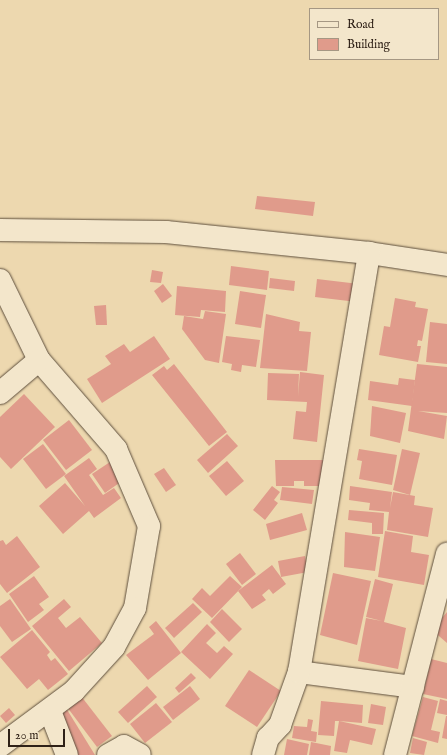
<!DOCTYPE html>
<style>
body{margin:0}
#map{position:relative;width:447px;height:755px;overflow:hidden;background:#edd8af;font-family:"IM FELL English",serif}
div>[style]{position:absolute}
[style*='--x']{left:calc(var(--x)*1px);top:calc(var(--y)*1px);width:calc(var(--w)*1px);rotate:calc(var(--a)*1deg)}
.building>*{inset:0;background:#e09b8b}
.roads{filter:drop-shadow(0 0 1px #5e4f3d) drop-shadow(0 0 1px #5e4f3d)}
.minor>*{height:22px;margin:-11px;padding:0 11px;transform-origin:11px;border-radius:11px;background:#f3e6cb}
span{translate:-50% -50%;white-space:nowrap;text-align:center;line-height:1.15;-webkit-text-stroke:3px #f3e6cb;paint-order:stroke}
.legend{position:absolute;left:309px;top:8px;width:130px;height:52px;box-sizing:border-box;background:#f3e6cb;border:1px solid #a59783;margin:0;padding:5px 7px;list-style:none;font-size:12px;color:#2f2117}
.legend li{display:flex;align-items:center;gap:8px;height:20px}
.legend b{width:20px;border:1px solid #a59783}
.scale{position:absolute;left:8px;top:729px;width:57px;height:18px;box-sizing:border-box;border:2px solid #2f2117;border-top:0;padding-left:5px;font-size:12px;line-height:14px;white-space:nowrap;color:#2f2117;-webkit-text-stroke:3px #f3e6cb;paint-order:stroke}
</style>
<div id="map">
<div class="building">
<i style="clip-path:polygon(257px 196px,315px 202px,313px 216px,255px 209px)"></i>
<i style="clip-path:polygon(231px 266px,269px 271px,267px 290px,229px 285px)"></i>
<i style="clip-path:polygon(152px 270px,163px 272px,161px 283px,150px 282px)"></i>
<i style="clip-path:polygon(270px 278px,295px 281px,294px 291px,269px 288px)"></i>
<i style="clip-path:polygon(317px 279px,359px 284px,357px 302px,315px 297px)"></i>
<i style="clip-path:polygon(163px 284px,172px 296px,162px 303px,154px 291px)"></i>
<i style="clip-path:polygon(177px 286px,226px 291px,225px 312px,201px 310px,200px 317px,175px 315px)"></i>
<i style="clip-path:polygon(240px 291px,266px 295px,261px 328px,235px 324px)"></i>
<i style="clip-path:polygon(395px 298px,416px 302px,415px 307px,428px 309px,422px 341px,418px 340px,417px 346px,421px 346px,418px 362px,379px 355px,384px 326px,390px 327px)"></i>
<i style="clip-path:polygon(106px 305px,107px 325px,96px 325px,94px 306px)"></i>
<i style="clip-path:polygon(205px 311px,226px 314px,219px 363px,205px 360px,182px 329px,184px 316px,203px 319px)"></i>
<i style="clip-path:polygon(266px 314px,300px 322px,299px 331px,311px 332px,307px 371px,260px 368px)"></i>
<i style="clip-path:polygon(430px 322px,447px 324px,447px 364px,426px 362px)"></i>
<i style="clip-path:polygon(154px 336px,170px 359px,102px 403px,87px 379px,111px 364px,105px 356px,124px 344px,130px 352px)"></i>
<i style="clip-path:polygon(226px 336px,260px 340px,256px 367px,242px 365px,241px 372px,231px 370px,232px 364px,222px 362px)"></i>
<i style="clip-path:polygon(174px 364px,227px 432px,209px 446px,152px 375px,164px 366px,167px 370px)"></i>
<i style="clip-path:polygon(417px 364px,447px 367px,447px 413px,418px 411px,447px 416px,444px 439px,408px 431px)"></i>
<i style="clip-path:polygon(300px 372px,324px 375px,317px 442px,293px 439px,296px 411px,306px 412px,307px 402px,267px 400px,268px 373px,299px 374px,298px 396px)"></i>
<i style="clip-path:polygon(399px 378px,415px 380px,412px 406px,368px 400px,370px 381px,398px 385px)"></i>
<i style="clip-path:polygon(24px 394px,55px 427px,11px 469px,0 457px,0 417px)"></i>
<i style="clip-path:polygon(372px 406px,406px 413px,400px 443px,370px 436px)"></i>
<i style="clip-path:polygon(69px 420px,92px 450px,66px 470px,43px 440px)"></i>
<i style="clip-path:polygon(227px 434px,238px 446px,208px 473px,197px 460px)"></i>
<i style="clip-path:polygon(43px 444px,66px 474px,46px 489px,23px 459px)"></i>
<i style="clip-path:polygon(359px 449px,397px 455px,392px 485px,359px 479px,362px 461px,357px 460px)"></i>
<i style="clip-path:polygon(402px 449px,420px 453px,410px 495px,393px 490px)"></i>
<i style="clip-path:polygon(89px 458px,97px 469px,89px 475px,103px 495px,114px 488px,121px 498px,94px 518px,89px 511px,63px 534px,39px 506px,65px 483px,85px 506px,64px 476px)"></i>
<i style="clip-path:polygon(275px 460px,326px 460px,327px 486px,304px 486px,304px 481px,294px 481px,294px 486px,276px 486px)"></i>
<i style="clip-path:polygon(227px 461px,244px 481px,226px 496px,209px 476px)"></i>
<i style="clip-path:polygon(110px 462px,122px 481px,105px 493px,92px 474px)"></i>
<i style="clip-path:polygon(164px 468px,176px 485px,166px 492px,154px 474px)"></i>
<i style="clip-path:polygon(272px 486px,280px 492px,274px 500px,278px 503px,265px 520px,253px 510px)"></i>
<i style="clip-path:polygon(350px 486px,392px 492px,390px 508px,393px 492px,415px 496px,414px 505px,433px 508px,428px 537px,387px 530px,389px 512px,369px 510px,370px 503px,349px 500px)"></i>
<i style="clip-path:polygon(282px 487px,314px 490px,312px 504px,280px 500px)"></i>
<i style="clip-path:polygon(349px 510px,384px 513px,383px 534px,372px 534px,372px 523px,348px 520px)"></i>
<i style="clip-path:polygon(302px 513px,307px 530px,270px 540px,266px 524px)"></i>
<i style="clip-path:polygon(385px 531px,413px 536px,411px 552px,429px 555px,424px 585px,378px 577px)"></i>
<i style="clip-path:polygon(345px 532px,380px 537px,375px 571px,344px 567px)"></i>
<i style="clip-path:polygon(17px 536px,40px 567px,7px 593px,0 584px,0 541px,3px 540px,6px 545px)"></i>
<i style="clip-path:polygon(240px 553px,256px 574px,242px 585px,226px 564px)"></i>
<i style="clip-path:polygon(305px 556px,308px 572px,281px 577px,278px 561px)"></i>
<i style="clip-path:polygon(272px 565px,286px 584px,273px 594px,269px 589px,262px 595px,266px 600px,252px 609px,238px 591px)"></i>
<i style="clip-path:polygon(333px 573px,371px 581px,357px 645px,320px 635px)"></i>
<i style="clip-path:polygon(34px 576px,49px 597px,39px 604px,44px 610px,28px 622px,9px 594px)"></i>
<i style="clip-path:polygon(230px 576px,242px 587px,212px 618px,192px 599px,202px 588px,210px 596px)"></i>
<i style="clip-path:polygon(375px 579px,393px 584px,384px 622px,406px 628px,398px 669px,358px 661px,366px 618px,382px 621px,366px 617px)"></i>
<i style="clip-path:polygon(10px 599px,31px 629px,12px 642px,0 626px,0 606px)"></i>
<i style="clip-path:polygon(64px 599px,71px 607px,58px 618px,66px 628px,80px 617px,102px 643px,69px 671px,32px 626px)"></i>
<i style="clip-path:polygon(193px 603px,202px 612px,174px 638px,165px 628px)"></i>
<i style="clip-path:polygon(222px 609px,242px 629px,229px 642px,210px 622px)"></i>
<i style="clip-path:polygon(447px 612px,447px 643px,432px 630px)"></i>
<i style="clip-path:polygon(156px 621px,181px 653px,148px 680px,126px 655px,154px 634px,149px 627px)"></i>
<i style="clip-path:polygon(207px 624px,216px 633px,206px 643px,217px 653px,224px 646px,233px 654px,210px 679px,181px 652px)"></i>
<i style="clip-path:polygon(32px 630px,50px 652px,47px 655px,51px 661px,55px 658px,68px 674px,48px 690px,39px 679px,27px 689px,0 657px)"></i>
<i style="clip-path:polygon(431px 659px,447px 663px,447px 699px,423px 694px)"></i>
<i style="clip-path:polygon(249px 670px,281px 691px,257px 727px,225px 706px)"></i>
<i style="clip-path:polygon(191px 673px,196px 678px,179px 693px,175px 688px)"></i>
<i style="clip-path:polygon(147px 686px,157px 697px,128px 723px,118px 712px)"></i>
<i style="clip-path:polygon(190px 686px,200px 699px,173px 720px,163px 707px)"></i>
<i style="clip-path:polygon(81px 696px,112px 736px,97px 747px,67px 707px)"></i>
<i style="clip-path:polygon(423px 697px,438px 701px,431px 730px,440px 732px,438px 743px,412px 736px)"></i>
<i style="clip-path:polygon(440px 699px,447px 701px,447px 715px,437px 713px)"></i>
<i style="clip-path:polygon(321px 701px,363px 705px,362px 723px,339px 721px,376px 729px,372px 745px,350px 740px,347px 753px,334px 751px,339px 721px,335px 721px,334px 736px,318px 735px)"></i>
<i style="clip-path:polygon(156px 703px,172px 722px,145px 743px,130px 724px)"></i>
<i style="clip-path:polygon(371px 704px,386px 707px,383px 725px,368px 723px)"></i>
<i style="clip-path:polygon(9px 708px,15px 715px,6px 723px,0 716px)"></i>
<i style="clip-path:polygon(66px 708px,95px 755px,76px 755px,52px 716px)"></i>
<i style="clip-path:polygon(446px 716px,447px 716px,447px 739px,442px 738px)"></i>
<i style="clip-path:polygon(308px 719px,313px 720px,311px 731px,317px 732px,316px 742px,292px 738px,294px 726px,307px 727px)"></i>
<i style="clip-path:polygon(413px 738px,427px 742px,424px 755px,410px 753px)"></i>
<i style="clip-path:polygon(287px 739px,309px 744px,307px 755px,284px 755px)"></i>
<i style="clip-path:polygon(311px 742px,331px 746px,330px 755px,309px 755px)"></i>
</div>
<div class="roads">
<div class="minor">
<i style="--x:0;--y:230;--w:166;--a:0.7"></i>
<i style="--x:166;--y:232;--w:204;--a:5.9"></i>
<i style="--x:369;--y:253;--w:79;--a:8.7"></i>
<i style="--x:0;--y:280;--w:89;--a:64"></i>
<i style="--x:39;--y:360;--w:118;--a:49.1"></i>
<i style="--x:116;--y:449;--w:84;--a:66.8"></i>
<i style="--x:149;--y:526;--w:83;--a:99.7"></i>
<i style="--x:135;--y:608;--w:44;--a:118.3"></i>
<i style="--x:114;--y:647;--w:59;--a:132.3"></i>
<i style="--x:74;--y:691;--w:92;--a:143.4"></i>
<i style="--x:0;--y:393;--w:51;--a:-40.2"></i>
<i style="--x:299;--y:672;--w:115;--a:7.5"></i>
<i style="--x:50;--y:711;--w:47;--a:68.9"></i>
<i style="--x:108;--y:755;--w:18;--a:-29"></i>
<i style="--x:124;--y:746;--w:18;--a:29"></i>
<i style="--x:263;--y:755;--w:18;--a:-74"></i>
<i style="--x:268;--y:738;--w:18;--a:-47"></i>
<i style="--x:280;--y:725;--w:56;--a:-70.3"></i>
<i style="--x:299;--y:672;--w:425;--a:-80.5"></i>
<i style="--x:395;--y:755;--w:208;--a:-75.5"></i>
</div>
</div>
<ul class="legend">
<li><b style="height:5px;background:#f3e6cb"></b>Road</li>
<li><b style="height:11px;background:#e09b8b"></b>Building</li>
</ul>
<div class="scale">20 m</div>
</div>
